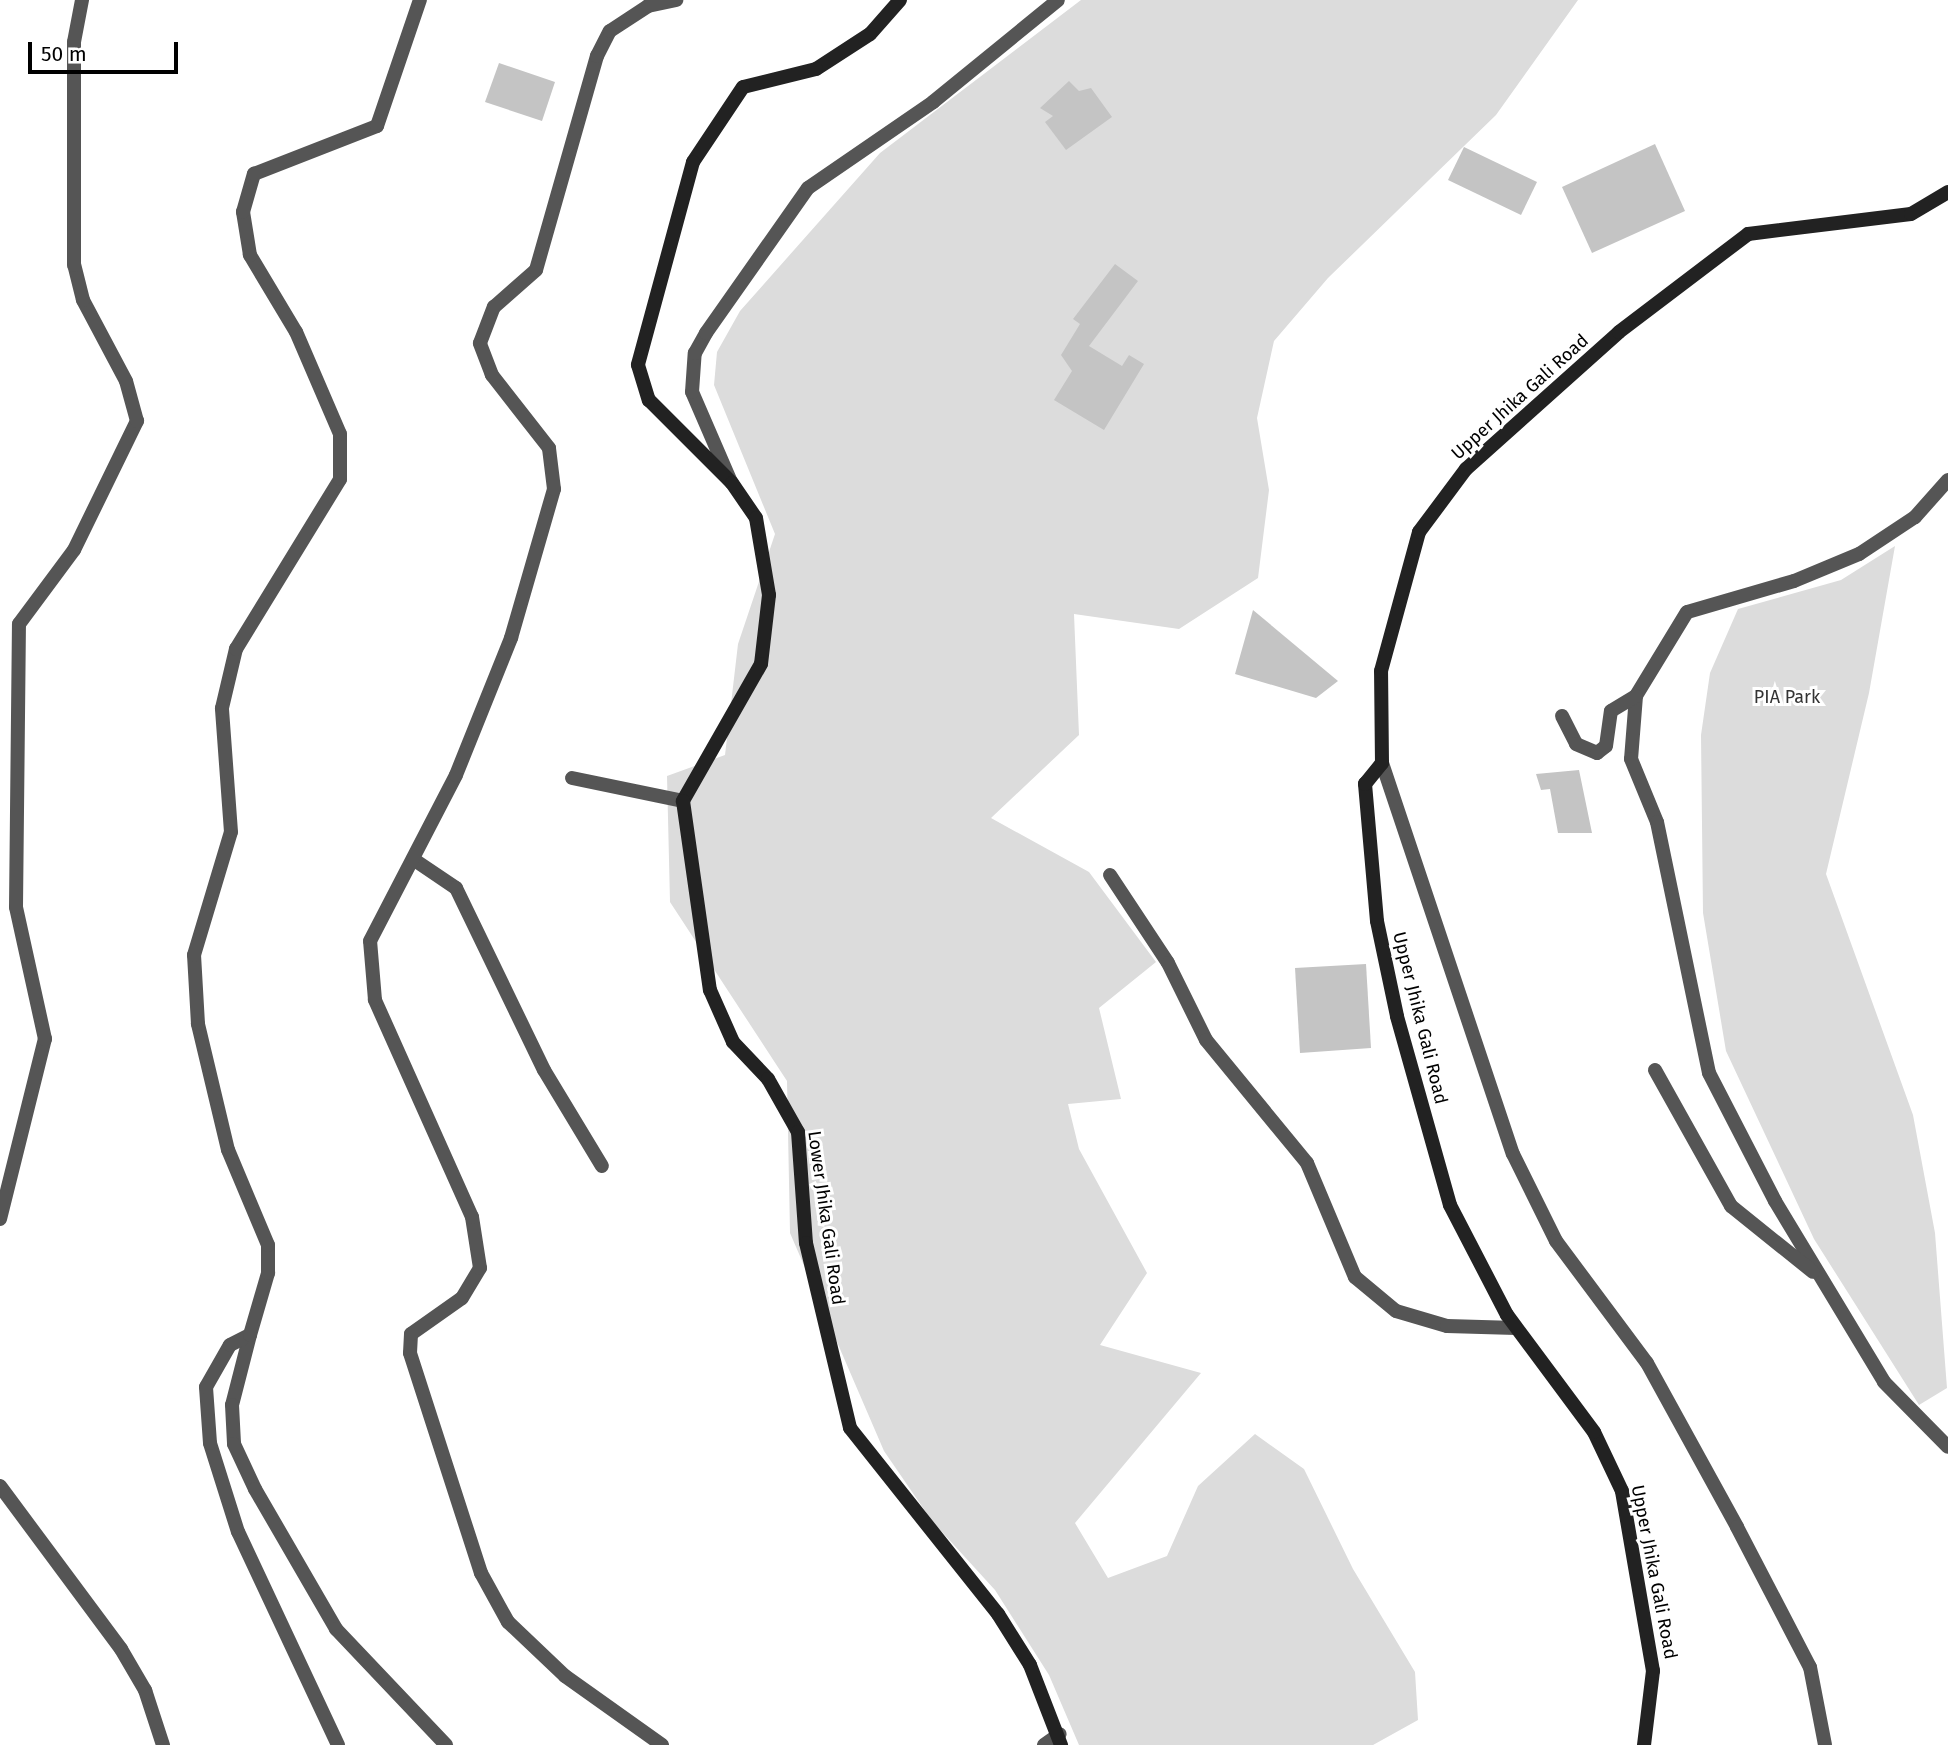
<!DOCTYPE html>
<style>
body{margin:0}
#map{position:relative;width:1948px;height:1745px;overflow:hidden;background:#fff;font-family:"Fira Sans",sans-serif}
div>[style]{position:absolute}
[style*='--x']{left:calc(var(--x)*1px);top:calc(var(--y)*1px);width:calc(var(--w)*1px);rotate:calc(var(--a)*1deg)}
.green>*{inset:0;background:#dcdcdc}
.building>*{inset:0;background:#c4c4c4}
.minor>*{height:14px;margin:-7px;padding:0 7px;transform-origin:7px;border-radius:7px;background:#555}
.tertiary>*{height:14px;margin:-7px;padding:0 7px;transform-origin:7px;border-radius:7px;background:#555}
.secondary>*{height:14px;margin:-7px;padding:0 7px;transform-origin:7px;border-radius:7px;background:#222}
span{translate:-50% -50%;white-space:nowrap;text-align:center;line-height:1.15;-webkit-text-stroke:6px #fff;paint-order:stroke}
.street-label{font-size:18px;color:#000}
.park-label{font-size:18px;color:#333}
.scale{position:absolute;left:28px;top:42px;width:150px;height:32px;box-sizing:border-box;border:4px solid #000;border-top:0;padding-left:9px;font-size:21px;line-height:24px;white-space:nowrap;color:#000;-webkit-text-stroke:5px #fff;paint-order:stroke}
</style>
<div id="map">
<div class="green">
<i style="clip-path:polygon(1081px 0,1578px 0,1496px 115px,1328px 278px,1274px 341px,1257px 418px,1269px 490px,1258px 578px,1179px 629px,1074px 614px,1079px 735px,991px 818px,1089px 872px,1156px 962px,1099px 1008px,1121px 1099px,1068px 1104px,1079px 1149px,1147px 1273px,1100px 1345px,1201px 1373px,1075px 1523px,1108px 1578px,1167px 1556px,1198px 1486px,1255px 1434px,1304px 1469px,1353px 1569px,1415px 1672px,1418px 1720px,1373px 1745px,1079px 1745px,1049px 1675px,995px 1590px,932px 1521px,884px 1451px,790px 1233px,787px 1081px,670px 902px,667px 776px,725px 755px,738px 644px,775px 534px,714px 385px,717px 352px,740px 311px,880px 153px)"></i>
<i style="clip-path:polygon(1895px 546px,1869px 693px,1826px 874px,1913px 1115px,1935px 1233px,1947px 1388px,1919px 1405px,1814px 1239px,1726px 1051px,1703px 913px,1701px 735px,1710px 673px,1738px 609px,1841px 580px)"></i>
</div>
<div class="building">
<i style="clip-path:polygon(499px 63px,555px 82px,542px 121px,485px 102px)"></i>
<i style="clip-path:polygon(1069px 81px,1079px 91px,1091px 88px,1112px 117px,1066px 150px,1045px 122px,1053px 116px,1040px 108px)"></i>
<i style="clip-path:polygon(1655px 144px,1685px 211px,1592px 253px,1562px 187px)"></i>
<i style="clip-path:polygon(1464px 147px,1537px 182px,1521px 215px,1448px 180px)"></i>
<i style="clip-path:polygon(1115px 264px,1138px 281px,1089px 346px,1122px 366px,1129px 355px,1144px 364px,1104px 430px,1054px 400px,1072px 371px,1061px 355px,1080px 324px,1073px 319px)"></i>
<i style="clip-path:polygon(1253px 610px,1338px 681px,1316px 698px,1235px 674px)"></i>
<i style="clip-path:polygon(1579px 770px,1592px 833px,1558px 833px,1550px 789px,1541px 790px,1536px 774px)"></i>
<i style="clip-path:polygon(1366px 964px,1371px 1048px,1300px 1053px,1295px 968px)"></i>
</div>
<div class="minor">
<i style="--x:1948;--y:480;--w:50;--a:131.7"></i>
<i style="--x:1915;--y:517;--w:67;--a:146.5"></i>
<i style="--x:1859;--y:554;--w:70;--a:157.4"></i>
<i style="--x:1794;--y:581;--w:111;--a:163.8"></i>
<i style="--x:1687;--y:612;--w:98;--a:121.3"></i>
<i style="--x:1636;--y:696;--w:63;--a:94.5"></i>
<i style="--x:1631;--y:759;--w:68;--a:67.6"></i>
<i style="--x:1657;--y:822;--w:256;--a:78.3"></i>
<i style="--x:1709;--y:1073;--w:144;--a:62.7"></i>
<i style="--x:1775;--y:1201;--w:211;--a:58.9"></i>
<i style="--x:1884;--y:1382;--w:91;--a:45.4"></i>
<i style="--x:731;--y:482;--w:98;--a:-113.4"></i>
<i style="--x:692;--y:392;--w:39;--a:-86"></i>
<i style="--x:695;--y:353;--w:23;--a:-61"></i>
<i style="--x:706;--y:333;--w:177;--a:-54.9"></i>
<i style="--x:808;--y:188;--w:152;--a:-34.5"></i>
<i style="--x:933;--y:102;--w:161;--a:-39.2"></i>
<i style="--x:1562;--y:716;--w:31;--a:63"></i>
<i style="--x:1576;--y:744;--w:23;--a:23"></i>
<i style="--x:1597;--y:753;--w:11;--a:-38"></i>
<i style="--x:1606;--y:746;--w:35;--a:-82"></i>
<i style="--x:1611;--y:711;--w:29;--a:-31"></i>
<i style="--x:572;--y:778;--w:113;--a:11.7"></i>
<i style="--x:413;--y:859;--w:52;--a:34"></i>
<i style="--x:456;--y:888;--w:202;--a:64.2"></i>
<i style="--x:544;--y:1070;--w:112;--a:58.9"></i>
<i style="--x:1110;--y:875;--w:105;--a:56.6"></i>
<i style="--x:1168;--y:963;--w:86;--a:63.7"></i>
<i style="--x:1206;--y:1040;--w:159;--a:50.6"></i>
<i style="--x:1307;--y:1163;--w:124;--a:67.2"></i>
<i style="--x:1355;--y:1277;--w:53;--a:39.7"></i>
<i style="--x:1396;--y:1311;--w:53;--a:16.4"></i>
<i style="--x:1447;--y:1326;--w:69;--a:1.7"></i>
<i style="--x:1655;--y:1070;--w:156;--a:60.8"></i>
<i style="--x:1731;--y:1206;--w:105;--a:38.8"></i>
<i style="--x:0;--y:1219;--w:186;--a:-76"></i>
<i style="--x:45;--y:1039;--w:135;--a:-102.4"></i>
<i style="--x:16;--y:907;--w:283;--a:-89.4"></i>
<i style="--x:19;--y:624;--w:92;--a:-53.4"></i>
<i style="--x:74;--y:550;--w:144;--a:-64"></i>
<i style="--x:137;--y:421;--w:41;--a:-105.4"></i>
<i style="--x:126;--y:381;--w:92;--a:-118"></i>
<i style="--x:83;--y:300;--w:36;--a:-104"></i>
<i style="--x:74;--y:265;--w:223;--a:-90"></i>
<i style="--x:74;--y:42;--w:43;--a:-79.2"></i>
<i style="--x:250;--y:1335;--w:72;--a:104.4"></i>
<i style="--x:232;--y:1405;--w:39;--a:87"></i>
<i style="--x:234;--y:1444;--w:50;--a:65"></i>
<i style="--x:255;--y:1489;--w:162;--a:59.9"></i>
<i style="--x:336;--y:1629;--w:160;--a:46.5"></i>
<i style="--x:0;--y:1486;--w:203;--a:53.4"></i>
<i style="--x:121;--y:1649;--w:48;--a:59.7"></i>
<i style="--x:145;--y:1690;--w:58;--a:71.9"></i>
<i style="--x:338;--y:1745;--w:235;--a:-115.1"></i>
<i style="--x:238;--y:1532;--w:93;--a:-107.5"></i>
<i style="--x:210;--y:1443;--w:56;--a:-94.1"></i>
<i style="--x:206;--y:1387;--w:48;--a:-60.3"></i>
<i style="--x:230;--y:1345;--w:22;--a:-27"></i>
<i style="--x:250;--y:1335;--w:65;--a:-73.8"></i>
<i style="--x:268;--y:1273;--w:28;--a:-90"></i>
<i style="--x:268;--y:1245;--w:103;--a:-112.8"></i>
<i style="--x:228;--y:1150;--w:130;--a:-103.4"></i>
<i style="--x:198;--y:1024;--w:69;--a:-93.3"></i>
<i style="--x:194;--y:955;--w:128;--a:-73.3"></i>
<i style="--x:231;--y:832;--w:124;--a:-94.2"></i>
<i style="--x:222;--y:708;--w:61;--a:-76.7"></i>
<i style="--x:236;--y:649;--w:199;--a:-58.5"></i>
<i style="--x:340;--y:479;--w:45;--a:-90"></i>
<i style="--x:340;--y:434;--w:111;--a:-113.3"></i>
<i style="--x:296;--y:332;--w:90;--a:-120.9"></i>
<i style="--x:250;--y:255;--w:44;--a:-99.2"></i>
<i style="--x:243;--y:212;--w:40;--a:-74"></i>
<i style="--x:254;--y:174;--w:132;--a:-21.3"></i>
<i style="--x:377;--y:126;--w:133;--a:-71.2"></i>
<i style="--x:662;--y:1745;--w:119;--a:-144.6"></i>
<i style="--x:565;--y:1676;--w:79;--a:-136.5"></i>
<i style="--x:508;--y:1622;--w:56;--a:-118.9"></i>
<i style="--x:481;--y:1573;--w:231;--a:-107.9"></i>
<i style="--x:410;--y:1353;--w:19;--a:-87"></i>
<i style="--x:411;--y:1334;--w:62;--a:-35.2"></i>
<i style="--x:462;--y:1298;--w:35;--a:-59"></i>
<i style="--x:480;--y:1268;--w:52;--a:-98.9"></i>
<i style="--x:472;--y:1217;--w:238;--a:-114.1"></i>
<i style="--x:375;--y:1000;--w:59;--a:-94.8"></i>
<i style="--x:370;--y:941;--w:187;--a:-62.6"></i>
<i style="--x:456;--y:775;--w:148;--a:-68.1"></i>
<i style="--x:511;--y:638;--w:155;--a:-73.9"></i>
<i style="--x:554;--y:489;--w:41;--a:-97"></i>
<i style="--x:549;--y:448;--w:93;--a:-128"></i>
<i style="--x:492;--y:375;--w:34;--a:-111"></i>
<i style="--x:480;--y:343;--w:39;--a:-69"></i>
<i style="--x:494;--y:307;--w:56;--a:-41.4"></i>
<i style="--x:536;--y:270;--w:223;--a:-74.1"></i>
<i style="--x:597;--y:56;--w:28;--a:-63"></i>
<i style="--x:610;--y:31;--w:45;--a:-33.3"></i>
<i style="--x:648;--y:6;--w:29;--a:-12"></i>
<i style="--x:1044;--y:1745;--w:19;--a:-35"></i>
</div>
<div class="tertiary">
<i style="--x:1382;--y:763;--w:412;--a:71.5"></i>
<i style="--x:1513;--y:1154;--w:97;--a:63.7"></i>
<i style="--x:1556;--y:1241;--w:152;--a:53.3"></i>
<i style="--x:1647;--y:1363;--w:187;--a:61.2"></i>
<i style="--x:1737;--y:1527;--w:158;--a:62.5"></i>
<i style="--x:1810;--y:1667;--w:79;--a:79.1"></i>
</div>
<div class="secondary">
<i style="--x:900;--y:0;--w:45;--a:131.4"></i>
<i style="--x:870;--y:34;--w:64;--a:147.1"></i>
<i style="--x:816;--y:69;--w:75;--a:166.1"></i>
<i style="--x:743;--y:87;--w:90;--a:123.7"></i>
<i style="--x:693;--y:162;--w:210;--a:105.2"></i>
<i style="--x:638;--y:365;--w:37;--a:73"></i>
<i style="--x:649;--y:400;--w:117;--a:45"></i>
<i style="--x:732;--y:483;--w:42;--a:55.6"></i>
<i style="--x:756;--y:518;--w:78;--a:80.4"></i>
<i style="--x:769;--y:595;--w:69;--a:96.6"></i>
<i style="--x:761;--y:664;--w:158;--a:119.7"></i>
<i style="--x:683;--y:801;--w:191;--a:81.9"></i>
<i style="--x:710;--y:990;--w:57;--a:66.1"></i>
<i style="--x:733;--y:1042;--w:51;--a:46.6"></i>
<i style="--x:768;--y:1079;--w:61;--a:60.5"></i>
<i style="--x:798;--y:1132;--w:111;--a:85.9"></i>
<i style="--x:806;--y:1243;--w:190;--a:76.6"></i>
<i style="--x:850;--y:1428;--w:238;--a:51.5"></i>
<i style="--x:998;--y:1614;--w:60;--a:57.9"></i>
<i style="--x:1030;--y:1665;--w:86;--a:68.8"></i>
<i style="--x:1644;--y:1745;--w:75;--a:-83.1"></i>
<i style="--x:1653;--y:1671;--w:183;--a:-99.8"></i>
<i style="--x:1622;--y:1491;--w:65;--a:-115.4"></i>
<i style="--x:1594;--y:1432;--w:146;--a:-126.6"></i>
<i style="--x:1507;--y:1315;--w:124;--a:-117.4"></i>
<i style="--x:1450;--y:1205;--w:196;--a:-105.7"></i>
<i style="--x:1397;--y:1016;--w:97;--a:-101.9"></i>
<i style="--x:1377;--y:921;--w:138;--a:-95"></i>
<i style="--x:1365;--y:784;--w:27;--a:-51"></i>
<i style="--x:1382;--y:763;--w:92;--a:-90.6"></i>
<i style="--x:1381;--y:671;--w:144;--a:-74.7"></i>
<i style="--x:1419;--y:532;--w:79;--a:-53.3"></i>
<i style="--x:1466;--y:469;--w:205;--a:-41.8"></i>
<i style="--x:1619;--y:332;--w:162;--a:-37.2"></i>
<i style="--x:1748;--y:234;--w:164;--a:-7"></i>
<i style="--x:1911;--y:214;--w:43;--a:-30.7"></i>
</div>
<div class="street-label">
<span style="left:1520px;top:397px;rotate:-42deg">Upper Jhika Gali Road</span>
<span style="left:1420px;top:1018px;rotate:76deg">Upper Jhika Gali Road</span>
<span style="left:826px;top:1218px;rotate:82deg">Lower Jhika Gali Road</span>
<span style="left:1654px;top:1572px;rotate:79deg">Upper Jhika Gali Road</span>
</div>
<div class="park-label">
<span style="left:1787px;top:697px">PIA Park</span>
</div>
<div class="scale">50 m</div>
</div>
